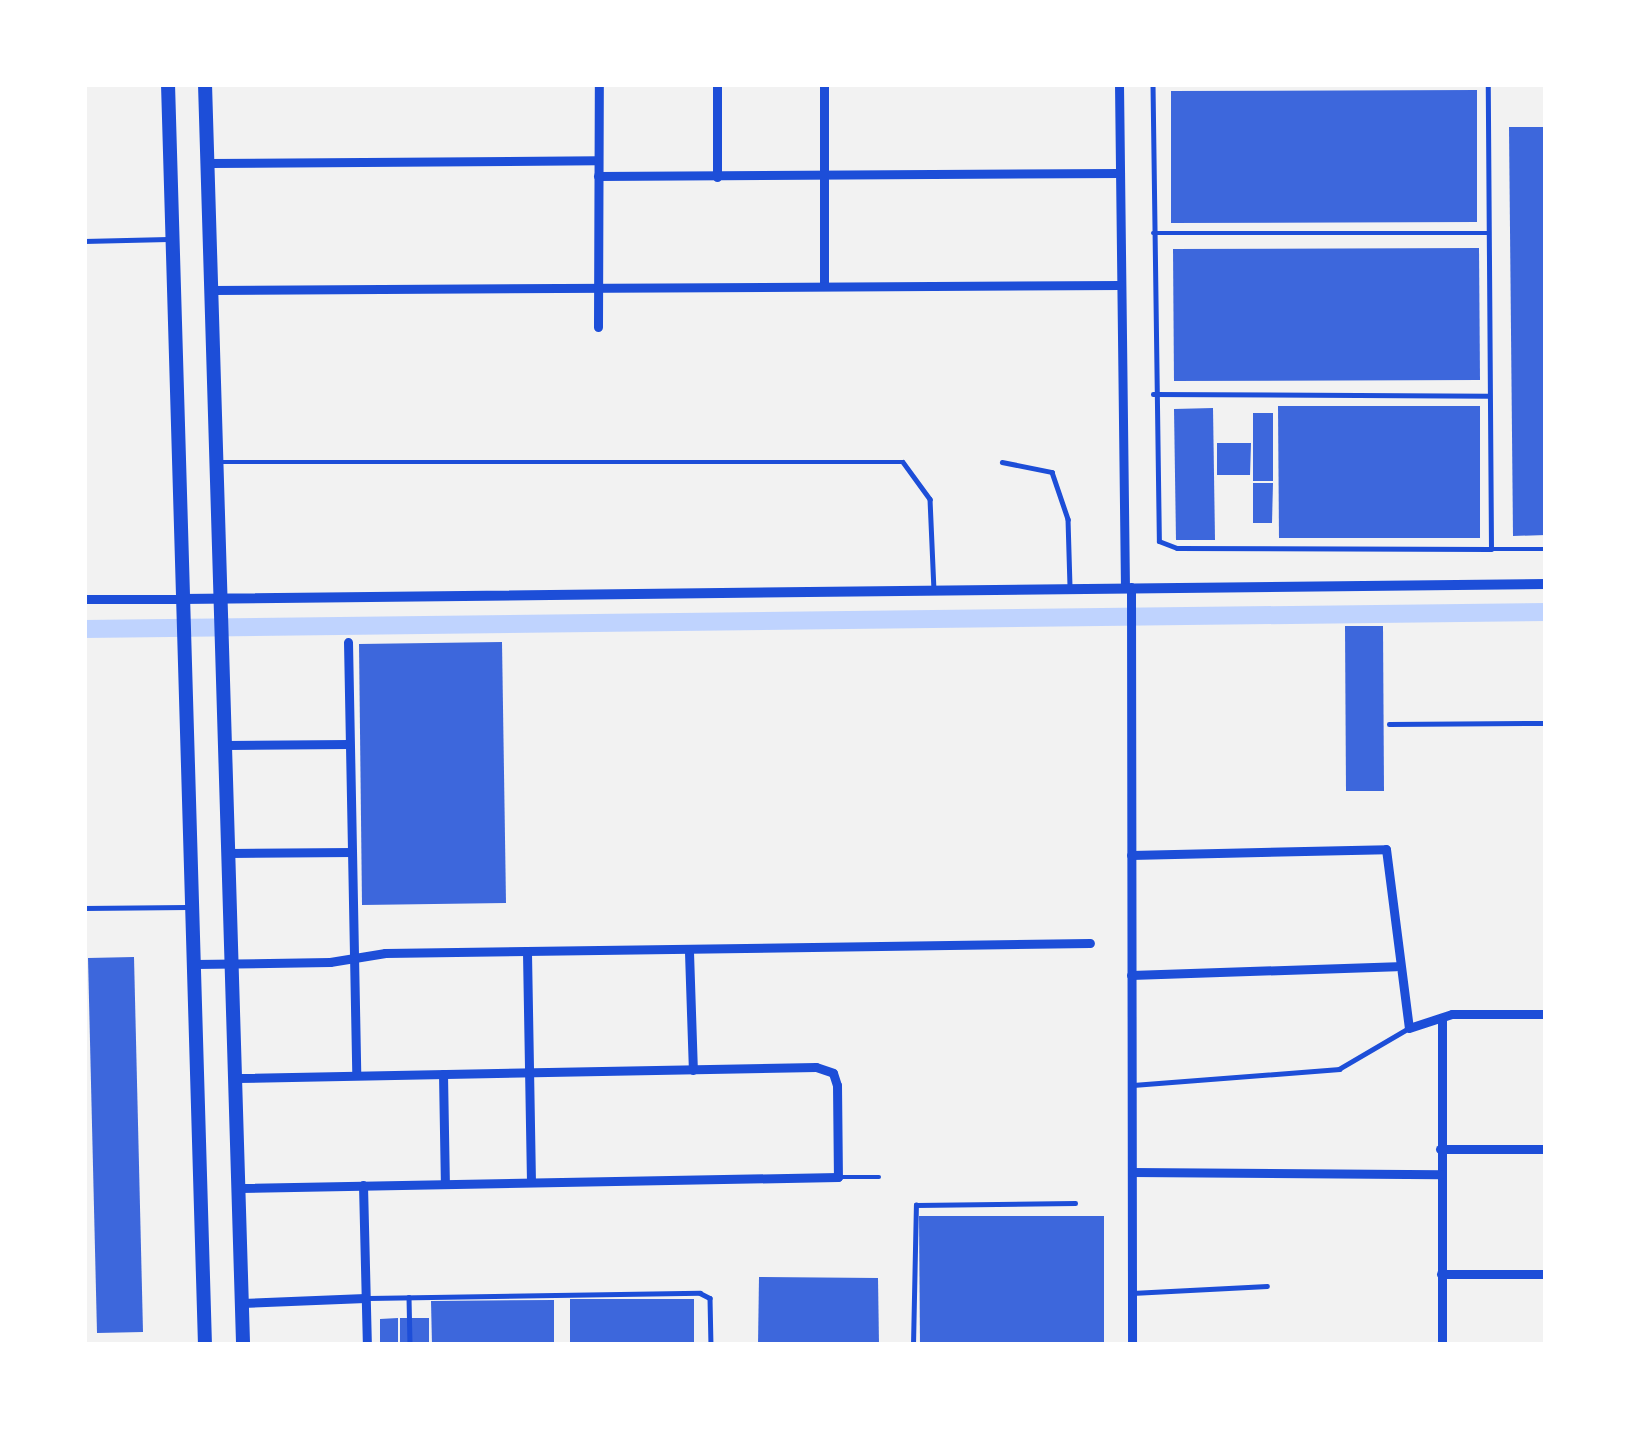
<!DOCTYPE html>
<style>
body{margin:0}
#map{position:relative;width:1630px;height:1429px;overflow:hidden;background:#f2f2f2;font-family:Lato,sans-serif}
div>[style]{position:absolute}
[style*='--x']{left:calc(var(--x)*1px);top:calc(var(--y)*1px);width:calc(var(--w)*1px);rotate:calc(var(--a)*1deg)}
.canal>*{height:18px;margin:-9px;padding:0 9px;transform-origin:9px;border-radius:9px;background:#bfd3fe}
.building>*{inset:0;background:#3d67dc}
.service>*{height:4.5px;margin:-2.25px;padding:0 2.25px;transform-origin:2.25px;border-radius:2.25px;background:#1d4ed8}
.minor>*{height:9px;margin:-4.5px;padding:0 4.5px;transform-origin:4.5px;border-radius:4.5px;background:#1d4ed8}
.tertiary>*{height:10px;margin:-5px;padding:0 5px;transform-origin:5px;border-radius:5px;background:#1d4ed8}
.primary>*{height:14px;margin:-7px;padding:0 7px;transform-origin:7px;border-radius:7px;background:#1d4ed8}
span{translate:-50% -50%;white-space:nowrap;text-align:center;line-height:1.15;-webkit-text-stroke:10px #fff;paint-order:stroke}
.frame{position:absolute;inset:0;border:87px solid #fff;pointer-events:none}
</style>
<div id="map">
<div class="canal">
<i style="--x:84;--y:629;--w:1462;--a:-0.67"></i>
</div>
<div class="building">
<i style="clip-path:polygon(1477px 90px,1477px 222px,1171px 223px,1171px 91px)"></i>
<i style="clip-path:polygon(1509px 127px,1546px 127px,1546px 535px,1513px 536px)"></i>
<i style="clip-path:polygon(1479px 248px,1480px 380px,1174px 381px,1173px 249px)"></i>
<i style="clip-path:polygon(1278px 406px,1480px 406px,1480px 538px,1279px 538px)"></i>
<i style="clip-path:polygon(1213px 408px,1215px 540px,1176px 540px,1174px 409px)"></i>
<i style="clip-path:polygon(1253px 413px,1273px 413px,1273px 481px,1253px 481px)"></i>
<i style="clip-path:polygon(1217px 443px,1251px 443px,1250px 475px,1217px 475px)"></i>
<i style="clip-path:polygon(1253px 483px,1273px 483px,1272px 523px,1253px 523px)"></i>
<i style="clip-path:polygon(1345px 626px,1383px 626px,1384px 791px,1346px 791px)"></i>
<i style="clip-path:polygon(502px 642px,506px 903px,362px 905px,359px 644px)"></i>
<i style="clip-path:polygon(134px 957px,143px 1332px,97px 1333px,88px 958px)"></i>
<i style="clip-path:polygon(919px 1216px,1104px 1216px,1104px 1345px,920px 1345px)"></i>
<i style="clip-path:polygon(759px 1277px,878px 1278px,879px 1345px,758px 1345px)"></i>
<i style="clip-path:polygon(570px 1299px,694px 1299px,694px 1345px,570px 1345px)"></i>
<i style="clip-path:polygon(554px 1300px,554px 1345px,432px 1345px,431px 1301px)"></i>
<i style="clip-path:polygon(398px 1318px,398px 1345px,380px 1345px,380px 1319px)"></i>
<i style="clip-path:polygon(400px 1318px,429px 1318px,429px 1345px,400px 1345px)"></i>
</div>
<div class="service">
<i style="--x:1153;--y:84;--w:457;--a:89.2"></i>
<i style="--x:1159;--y:541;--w:19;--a:21"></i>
<i style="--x:1177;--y:548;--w:314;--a:0.2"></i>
<i style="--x:1491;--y:549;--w:465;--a:-90.4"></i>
<i style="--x:1153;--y:233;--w:336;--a:0"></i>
<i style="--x:84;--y:241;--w:84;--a:-1.4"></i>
<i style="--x:1153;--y:394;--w:336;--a:0.3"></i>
<i style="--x:218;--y:462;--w:685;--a:0"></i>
<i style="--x:903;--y:462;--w:46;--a:53.9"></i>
<i style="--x:930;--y:499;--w:90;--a:87.5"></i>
<i style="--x:1002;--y:462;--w:51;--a:11.3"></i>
<i style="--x:1052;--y:472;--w:50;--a:71.2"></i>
<i style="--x:1068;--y:519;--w:69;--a:88.3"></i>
<i style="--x:1491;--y:549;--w:55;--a:0"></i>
<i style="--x:1389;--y:724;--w:157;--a:-0.4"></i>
<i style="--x:84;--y:908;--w:103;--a:-0.6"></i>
<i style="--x:1133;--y:1085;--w:207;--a:-4.4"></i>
<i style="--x:1339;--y:1069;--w:81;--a:-30.4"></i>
<i style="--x:838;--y:1177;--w:41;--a:0"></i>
<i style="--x:1132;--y:1293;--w:135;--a:-3"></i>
<i style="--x:409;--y:1297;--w:48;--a:88.8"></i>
<i style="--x:369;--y:1298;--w:331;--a:-0.9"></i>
<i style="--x:700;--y:1293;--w:11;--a:27"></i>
<i style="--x:710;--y:1298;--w:47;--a:88.8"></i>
<i style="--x:913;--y:1345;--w:140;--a:-88.8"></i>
<i style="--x:916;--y:1205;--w:159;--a:-0.7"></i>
</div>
<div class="minor">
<i style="--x:717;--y:84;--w:93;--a:90"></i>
<i style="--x:1119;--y:84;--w:504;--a:89.32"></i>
<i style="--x:210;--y:163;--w:388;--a:-0.4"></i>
<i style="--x:598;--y:176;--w:522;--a:-0.33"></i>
<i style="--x:824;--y:285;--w:201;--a:-90"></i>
<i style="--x:212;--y:290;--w:909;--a:-0.32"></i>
<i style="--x:598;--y:327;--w:243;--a:-89.8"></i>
<i style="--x:1131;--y:587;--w:758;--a:89.92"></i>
<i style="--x:84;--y:599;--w:97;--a:0"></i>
<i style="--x:348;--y:642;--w:433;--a:88.9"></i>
<i style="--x:226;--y:745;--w:123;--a:-0.5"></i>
<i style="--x:229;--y:853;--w:123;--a:-0.5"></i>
<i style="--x:1131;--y:855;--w:255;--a:-1.3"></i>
<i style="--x:1386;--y:849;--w:180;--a:82.7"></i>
<i style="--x:1409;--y:1028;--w:45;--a:-18"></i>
<i style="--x:1452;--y:1014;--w:94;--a:0"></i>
<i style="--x:689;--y:952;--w:118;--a:88.1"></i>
<i style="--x:527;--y:953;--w:229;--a:89"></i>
<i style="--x:195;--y:964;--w:135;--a:-0.8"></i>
<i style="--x:330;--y:962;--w:56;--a:-9.3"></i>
<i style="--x:385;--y:953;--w:705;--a:-0.81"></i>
<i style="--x:1131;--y:975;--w:265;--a:-1.9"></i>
<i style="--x:1442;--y:1019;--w:326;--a:90"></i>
<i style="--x:443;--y:1074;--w:110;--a:89"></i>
<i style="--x:236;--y:1078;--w:580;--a:-1.09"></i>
<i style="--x:816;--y:1067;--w:18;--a:19"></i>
<i style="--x:833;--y:1073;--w:13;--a:72"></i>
<i style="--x:837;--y:1085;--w:92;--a:89.4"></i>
<i style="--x:838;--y:1177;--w:599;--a:178.95"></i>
<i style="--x:1440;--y:1149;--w:106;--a:0"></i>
<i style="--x:1132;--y:1172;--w:309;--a:0.4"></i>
<i style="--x:363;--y:1185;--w:160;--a:88.6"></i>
<i style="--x:1441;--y:1274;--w:105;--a:0"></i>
<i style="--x:242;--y:1303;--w:123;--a:-2.3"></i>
</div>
<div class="tertiary">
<i style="--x:181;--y:599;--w:1365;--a:-0.63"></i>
</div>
<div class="primary">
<i style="--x:168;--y:84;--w:1262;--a:88.32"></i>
<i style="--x:205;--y:84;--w:1262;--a:88.27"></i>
</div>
<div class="frame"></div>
</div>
